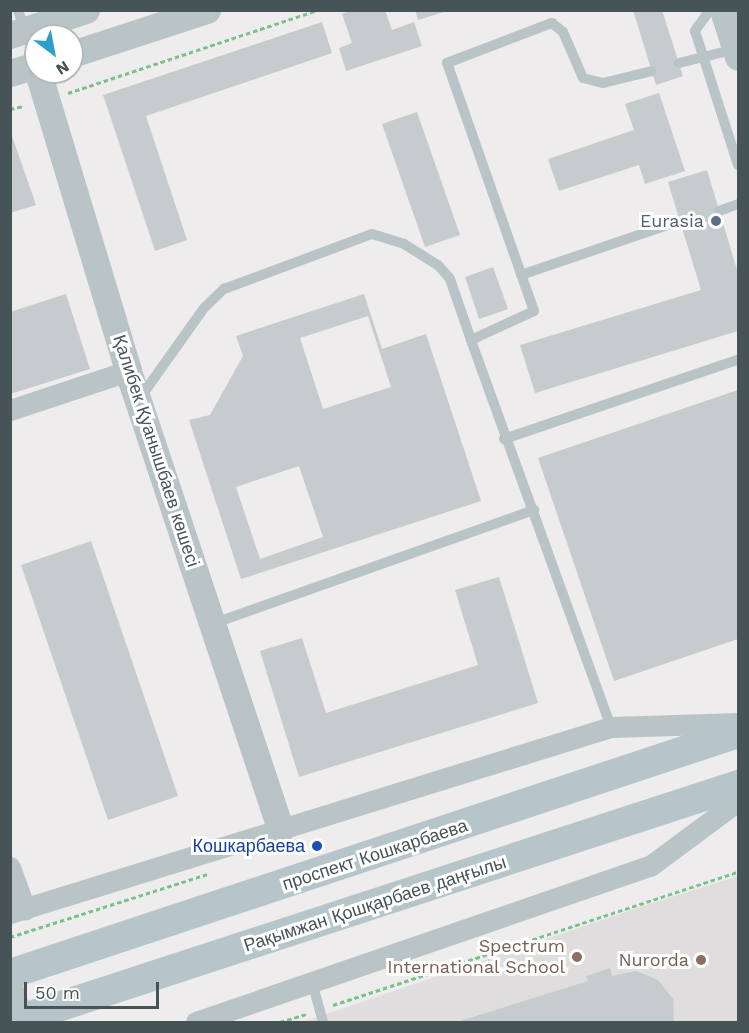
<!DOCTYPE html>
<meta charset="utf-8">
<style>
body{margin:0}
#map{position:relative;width:749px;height:1033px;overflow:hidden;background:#eeeced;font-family:"Work Sans",sans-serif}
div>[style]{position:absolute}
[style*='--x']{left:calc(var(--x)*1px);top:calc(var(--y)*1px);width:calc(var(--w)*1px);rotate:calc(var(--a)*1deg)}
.education>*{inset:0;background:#dfddde}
.building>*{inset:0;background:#c6cbcd}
.path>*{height:3px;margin-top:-1.5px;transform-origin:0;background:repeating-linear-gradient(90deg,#7ac289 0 4.5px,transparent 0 7.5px)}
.service>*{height:10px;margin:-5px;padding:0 5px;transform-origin:5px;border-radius:5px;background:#b9c4c7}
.minor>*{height:21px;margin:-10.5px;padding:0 10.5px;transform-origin:10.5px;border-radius:10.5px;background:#b9c4c7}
.tertiary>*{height:27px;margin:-13.5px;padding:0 13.5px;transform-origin:13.5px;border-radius:13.5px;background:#b9c4c7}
.secondary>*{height:30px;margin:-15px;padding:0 15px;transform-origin:15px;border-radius:15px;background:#b6c5c9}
.dots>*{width:16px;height:16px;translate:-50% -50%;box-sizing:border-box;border:3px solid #fff;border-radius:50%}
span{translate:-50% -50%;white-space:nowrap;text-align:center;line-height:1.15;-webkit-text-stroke:6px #fff;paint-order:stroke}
.service-label{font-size:18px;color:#4e5e75}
.right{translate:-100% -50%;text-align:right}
.street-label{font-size:18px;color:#465457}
.transit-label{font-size:18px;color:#164399}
.education-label{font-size:18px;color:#785e54}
.frame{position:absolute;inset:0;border:12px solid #465457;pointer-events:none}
.north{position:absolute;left:24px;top:24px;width:60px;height:60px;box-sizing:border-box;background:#fff;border:2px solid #b5bbbc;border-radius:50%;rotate:148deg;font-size:16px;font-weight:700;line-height:24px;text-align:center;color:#465457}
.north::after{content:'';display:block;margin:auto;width:21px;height:27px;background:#2da0c7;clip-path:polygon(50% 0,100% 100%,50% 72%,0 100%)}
.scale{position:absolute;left:24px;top:982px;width:135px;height:27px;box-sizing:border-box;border:3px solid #465457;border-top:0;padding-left:8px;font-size:18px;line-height:21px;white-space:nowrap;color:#465457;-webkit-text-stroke:4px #fff;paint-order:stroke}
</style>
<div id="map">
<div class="education">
<i style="clip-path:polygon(738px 876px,738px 1022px,303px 1022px,643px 906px)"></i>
</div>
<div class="building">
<i style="clip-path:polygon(352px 10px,385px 10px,392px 30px,414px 22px,422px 46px,346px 71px,339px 48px,352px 43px,342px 14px)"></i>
<i style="clip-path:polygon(415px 10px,447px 10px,447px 11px,418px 20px)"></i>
<i style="clip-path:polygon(633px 10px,662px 10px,683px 76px,656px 85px)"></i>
<i style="clip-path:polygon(322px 22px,332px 53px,146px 116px,187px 240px,155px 251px,103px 95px)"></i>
<i style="clip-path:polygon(659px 93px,685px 171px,645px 184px,639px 165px,559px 191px,548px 159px,634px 130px,625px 104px)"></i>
<i style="clip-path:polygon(417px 112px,460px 235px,425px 247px,382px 124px)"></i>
<i style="clip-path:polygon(10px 130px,36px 205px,10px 213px)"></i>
<i style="clip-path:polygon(707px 170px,738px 273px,738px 331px,535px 393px,520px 345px,701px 290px,668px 182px)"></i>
<i style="clip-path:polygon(493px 267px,508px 309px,479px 319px,465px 277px)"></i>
<i style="clip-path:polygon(66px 294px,90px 369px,10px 394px,10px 312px)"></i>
<i style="clip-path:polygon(evenodd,364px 294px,382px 349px,426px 334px,481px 501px,241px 579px,189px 420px,210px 415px,243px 356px,236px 336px,364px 294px,368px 316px,391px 387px,323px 409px,300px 338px,368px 316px,364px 294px,299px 466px,323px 537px,260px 559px,236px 487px,299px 466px)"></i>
<i style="clip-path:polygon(738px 390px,738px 639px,614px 681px,538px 458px)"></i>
<i style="clip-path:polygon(91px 541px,178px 796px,108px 820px,21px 565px)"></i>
<i style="clip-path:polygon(499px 577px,538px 703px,299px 777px,260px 651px,302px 638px,326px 713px,478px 665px,455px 590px)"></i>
<i style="clip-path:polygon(610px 968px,612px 976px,636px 971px,658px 980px,673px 999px,674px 1022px,457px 1022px,588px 981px,586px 976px)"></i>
</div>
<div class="path">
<i style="--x:68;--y:93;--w:262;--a:-18.4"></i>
<i style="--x:10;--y:109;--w:14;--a:-12"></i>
<i style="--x:10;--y:937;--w:207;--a:-17.7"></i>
<i style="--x:333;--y:1005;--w:426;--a:-18.2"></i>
<i style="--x:280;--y:1022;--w:28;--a:-17"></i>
</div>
<div class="service">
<i style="--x:18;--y:10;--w:21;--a:71"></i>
<i style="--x:710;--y:10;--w:26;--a:126"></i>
<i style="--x:695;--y:31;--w:141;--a:72.2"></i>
<i style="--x:737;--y:10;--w:1;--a:45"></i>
<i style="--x:679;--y:63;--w:59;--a:-13.8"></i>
<i style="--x:719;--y:211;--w:20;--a:-20"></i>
<i style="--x:521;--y:275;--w:168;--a:-18.8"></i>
<i style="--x:140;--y:398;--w:110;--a:-54.6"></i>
<i style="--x:204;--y:308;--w:28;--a:-44"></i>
<i style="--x:224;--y:289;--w:158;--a:-20.4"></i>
<i style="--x:372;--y:234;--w:34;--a:17"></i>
<i style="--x:404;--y:244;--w:40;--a:32"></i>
<i style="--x:438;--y:265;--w:18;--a:49"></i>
<i style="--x:450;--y:279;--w:65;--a:71"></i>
<i style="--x:504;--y:439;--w:247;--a:-18.7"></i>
<i style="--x:212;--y:624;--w:342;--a:-19.5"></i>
<i style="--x:611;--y:727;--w:412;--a:-109.9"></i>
<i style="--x:471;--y:340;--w:69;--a:-24.7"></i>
<i style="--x:534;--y:311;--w:263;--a:-109.3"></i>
<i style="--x:447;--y:63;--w:112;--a:-20.9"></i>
<i style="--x:552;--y:23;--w:14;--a:39"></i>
<i style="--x:563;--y:32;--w:50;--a:66.5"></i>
<i style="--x:583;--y:78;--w:21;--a:14"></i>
<i style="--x:603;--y:83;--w:50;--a:-13.8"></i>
<i style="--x:312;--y:982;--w:41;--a:74.6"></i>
</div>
<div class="minor">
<i style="--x:10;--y:410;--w:124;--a:-18.3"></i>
<i style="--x:10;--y:867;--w:45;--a:70.3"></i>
<i style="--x:10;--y:913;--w:629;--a:-17.2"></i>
<i style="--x:611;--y:727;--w:127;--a:-1.8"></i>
<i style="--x:10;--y:979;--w:45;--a:73.2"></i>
<i style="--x:196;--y:1022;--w:480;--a:-19"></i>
<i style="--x:650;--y:866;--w:109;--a:-36.5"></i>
</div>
<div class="tertiary">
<i style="--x:723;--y:10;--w:49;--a:72.3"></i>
<i style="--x:10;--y:35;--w:80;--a:-18.2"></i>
<i style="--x:72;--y:54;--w:142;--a:-18.1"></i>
<i style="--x:38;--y:72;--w:312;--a:73.2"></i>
<i style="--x:128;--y:371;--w:483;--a:71.6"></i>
<i style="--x:10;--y:73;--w:27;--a:-17"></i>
</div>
<div class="secondary">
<i style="--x:10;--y:974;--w:767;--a:-18.32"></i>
<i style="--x:12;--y:1022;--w:764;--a:-18.08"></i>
</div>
<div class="dots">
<i style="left:716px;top:221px;background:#5c6f8a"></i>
<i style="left:317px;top:846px;background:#1a4fb4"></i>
<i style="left:577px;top:957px;background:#8d6e63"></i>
<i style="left:701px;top:960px;background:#8d6e63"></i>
</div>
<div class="service-label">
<span class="right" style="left:704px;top:221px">Eurasia</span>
</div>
<div class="street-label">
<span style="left:156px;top:451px;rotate:72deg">Қалибек Қуанышбаев көшесі</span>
<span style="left:375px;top:855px;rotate:-18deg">проспект Кошкарбаева</span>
<span style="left:375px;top:904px;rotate:-18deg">Рақымжан Қошқарбаев даңғылы</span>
</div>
<div class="transit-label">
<span class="right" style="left:305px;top:846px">Кошкарбаева</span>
</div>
<div class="education-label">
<span class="right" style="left:565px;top:957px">Spectrum<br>International School</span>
<span class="right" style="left:689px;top:960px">Nurorda</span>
</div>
<div class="frame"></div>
<div class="north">N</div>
<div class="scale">50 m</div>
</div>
